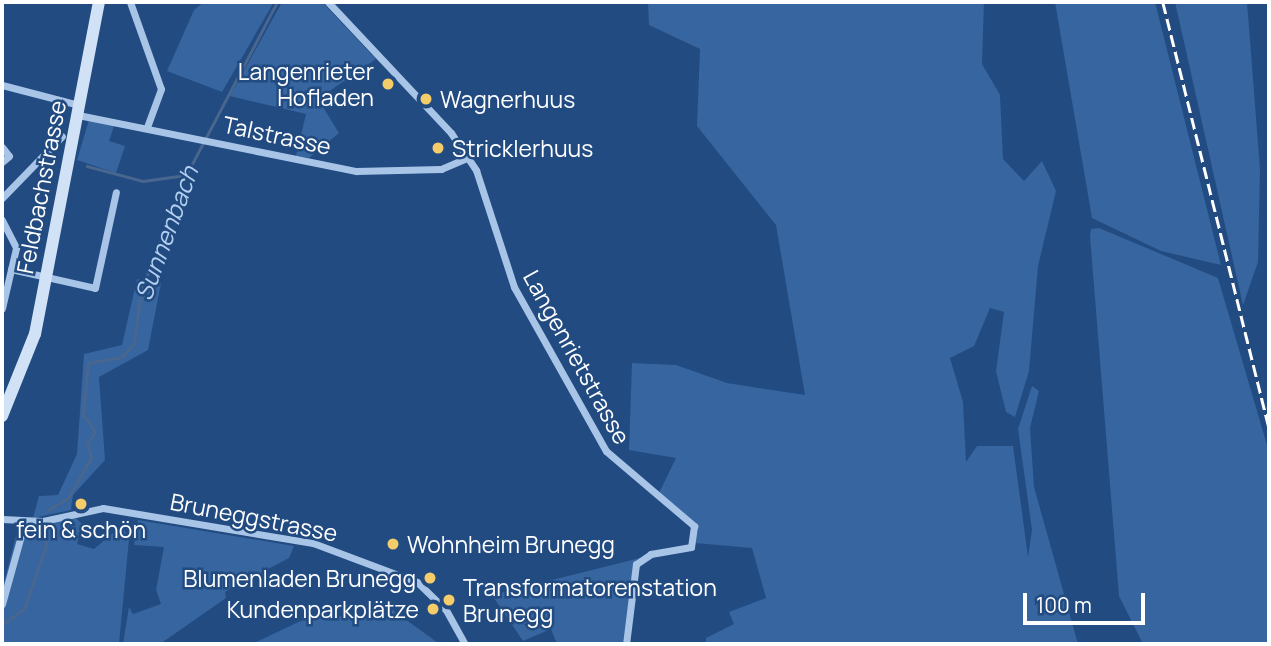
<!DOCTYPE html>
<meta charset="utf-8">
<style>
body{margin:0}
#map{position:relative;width:1271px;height:646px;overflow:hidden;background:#224b81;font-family:Manrope,sans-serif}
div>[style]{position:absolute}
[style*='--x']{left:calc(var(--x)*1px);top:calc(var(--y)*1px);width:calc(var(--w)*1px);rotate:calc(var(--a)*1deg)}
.green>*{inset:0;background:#36659f}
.stream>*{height:2.5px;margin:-1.25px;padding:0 1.25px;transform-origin:1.25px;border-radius:1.25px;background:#48668e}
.minor>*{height:7px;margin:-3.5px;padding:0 3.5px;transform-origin:3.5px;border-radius:3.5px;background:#a8c5e8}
.secondary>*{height:12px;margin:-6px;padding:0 6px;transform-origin:6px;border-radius:6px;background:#d2e2f6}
.rail>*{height:2.5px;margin-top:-1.25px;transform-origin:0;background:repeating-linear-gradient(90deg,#fff 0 12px,transparent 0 17px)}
.dots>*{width:19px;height:19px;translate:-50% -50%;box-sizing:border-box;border:4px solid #224b81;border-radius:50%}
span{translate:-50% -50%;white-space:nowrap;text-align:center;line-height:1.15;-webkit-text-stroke:5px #224b81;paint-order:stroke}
.poi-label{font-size:23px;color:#fff}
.right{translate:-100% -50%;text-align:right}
.left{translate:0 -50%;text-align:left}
.street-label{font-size:23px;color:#fff}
.water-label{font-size:24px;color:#b3cfef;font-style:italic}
.frame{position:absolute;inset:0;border:4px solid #fff;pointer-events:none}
.scale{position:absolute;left:1023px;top:593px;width:122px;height:32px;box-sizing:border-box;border:4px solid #fff;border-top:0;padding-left:9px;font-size:21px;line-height:24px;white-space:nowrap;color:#fff;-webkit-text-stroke:5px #224b81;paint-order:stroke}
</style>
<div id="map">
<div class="green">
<i style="clip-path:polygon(204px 2px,274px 2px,222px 92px,167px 71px,194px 10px)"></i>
<i style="clip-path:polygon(282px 2px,322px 2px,376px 59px,318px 99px,339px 133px,309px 158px,296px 156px,306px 114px,230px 96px)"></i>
<i style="clip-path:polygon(648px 2px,984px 2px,982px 64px,1000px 95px,1003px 159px,1024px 181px,1042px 161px,1056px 191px,1038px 266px,1029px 371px,1015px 417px,1006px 412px,996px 371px,1004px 312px,990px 308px,974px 346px,950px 358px,963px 402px,966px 462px,977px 446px,1013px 446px,1028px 557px,1032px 530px,1018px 429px,1032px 386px,1039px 391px,1030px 428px,1034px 487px,1078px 644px,706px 644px,706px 638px,734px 624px,729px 612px,766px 598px,752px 548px,695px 543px,695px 529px,659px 493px,676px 458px,629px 450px,632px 363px,676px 365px,727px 383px,805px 395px,776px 225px,697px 126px,700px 49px,649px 25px)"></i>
<i style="clip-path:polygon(1055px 2px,1155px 2px,1221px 265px,1161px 251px,1092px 218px)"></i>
<i style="clip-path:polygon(1175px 2px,1247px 2px,1260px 169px,1258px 262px,1243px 305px)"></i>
<i style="clip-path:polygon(89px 120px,115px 123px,109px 141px,125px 146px,116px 173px,77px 160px)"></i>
<i style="clip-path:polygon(1099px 228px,1218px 278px,1269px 452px,1269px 644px,1143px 644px,1119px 596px,1090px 236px,1091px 229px)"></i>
<i style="clip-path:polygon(137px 279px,161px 283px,148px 350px,99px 377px,105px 460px,73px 495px,71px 510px,33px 518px,39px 496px,58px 495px,77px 454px,84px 354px,122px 345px)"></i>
<i style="clip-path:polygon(73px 515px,82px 524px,77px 544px,94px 549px,122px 525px,129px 539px,119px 644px,2px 644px,2px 590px,20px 521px)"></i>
<i style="clip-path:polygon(138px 520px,294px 546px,289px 558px,225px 592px,226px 598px,160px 644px,123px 644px,129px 607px,133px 614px,161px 604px,156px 590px,164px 547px,134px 545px)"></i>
<i style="clip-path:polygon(644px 557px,636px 564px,626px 644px,557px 644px,551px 629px,523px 641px,492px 595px)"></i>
<i style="clip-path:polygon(383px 603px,438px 643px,252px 644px,305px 619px,370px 614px)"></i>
</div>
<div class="stream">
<i style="--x:87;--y:166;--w:58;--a:15"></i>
<i style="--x:143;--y:181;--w:43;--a:-7.9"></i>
<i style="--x:47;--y:511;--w:25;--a:-32"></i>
<i style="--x:68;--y:498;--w:46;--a:-60.1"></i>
<i style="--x:91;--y:458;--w:15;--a:-106"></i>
<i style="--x:87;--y:444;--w:14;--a:-56"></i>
<i style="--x:95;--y:432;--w:21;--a:-125"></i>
<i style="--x:83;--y:415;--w:52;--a:-84.5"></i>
<i style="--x:88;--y:363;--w:34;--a:-10"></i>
<i style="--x:121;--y:357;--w:18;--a:-45"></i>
<i style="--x:134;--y:344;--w:53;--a:-82.5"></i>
<i style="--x:141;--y:291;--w:113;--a:-69.3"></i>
<i style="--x:181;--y:185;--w:207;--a:-62.3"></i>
<i style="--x:2;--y:624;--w:27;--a:-34"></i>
<i style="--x:24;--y:609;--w:67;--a:-70.8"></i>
<i style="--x:46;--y:546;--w:17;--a:-97"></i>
</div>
<div class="minor">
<i style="--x:130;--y:2;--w:92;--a:70.4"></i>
<i style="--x:161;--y:89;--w:40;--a:110.2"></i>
<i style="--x:328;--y:2;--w:180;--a:46.8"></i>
<i style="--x:451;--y:133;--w:45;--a:56"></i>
<i style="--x:476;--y:170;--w:123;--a:72"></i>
<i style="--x:514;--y:287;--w:188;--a:60.7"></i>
<i style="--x:606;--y:451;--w:116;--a:40.4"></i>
<i style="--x:694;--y:526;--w:21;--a:98"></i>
<i style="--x:691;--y:547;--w:41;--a:170.1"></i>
<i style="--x:651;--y:554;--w:18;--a:146"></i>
<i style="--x:636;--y:564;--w:81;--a:97.1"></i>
<i style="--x:2;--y:85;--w:80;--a:14.6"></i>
<i style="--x:78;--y:115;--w:284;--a:11.4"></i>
<i style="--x:356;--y:171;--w:85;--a:-1.3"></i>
<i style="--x:441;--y:169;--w:28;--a:-23"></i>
<i style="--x:2;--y:147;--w:11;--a:52"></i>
<i style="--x:9;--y:156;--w:9;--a:139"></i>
<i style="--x:2;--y:198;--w:86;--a:-45.9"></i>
<i style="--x:2;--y:220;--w:31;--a:63"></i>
<i style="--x:16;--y:248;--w:62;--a:103.1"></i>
<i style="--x:11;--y:269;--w:86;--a:12.7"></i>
<i style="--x:95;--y:288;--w:98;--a:-77.7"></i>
<i style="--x:2;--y:519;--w:41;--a:2.8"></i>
<i style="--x:43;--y:521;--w:61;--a:-12.2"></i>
<i style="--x:103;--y:508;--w:213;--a:9.5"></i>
<i style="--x:313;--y:543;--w:111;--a:20.6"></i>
<i style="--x:417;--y:582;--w:40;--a:44"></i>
<i style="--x:446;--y:610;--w:39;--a:61"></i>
<i style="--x:2;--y:604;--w:86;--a:-74.5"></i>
</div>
<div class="secondary">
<i style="--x:2;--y:416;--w:88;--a:-68.1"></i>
<i style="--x:35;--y:334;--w:338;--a:-79.1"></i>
</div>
<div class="rail">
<i style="--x:1163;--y:2;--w:438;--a:76"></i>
</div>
<div class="dots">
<i style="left:388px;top:84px;background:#f4cc6a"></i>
<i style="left:426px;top:99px;background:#f4cc6a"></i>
<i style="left:438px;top:148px;background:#f4cc6a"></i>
<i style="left:81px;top:504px;background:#f4cc6a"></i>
<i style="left:393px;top:544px;background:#f4cc6a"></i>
<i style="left:430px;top:578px;background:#f4cc6a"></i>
<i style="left:449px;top:600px;background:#f4cc6a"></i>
<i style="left:433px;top:609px;background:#f4cc6a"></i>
</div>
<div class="poi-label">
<span class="right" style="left:374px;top:84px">Langenrieter<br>Hofladen</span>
<span class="left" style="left:440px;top:99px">Wagnerhuus</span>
<span class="left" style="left:452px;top:148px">Stricklerhuus</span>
<span style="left:81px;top:529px">fein &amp; schön</span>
<span class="left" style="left:407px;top:544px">Wohnheim Brunegg</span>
<span class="right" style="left:416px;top:578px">Blumenladen Brunegg</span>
<span class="left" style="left:463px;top:600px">Transformatorenstation<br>Brunegg</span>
<span class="right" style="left:419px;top:609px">Kundenparkplätze</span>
</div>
<div class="street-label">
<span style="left:277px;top:135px;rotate:12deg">Talstrasse</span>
<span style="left:41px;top:187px;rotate:-79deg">Feldbachstrasse</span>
<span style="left:577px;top:357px;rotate:61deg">Langenrietstrasse</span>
<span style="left:254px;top:517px;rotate:11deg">Bruneggstrasse</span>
</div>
<div class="water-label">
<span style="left:166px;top:233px;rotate:-70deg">Sunnenbach</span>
</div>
<div class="frame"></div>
<div class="scale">100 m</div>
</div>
